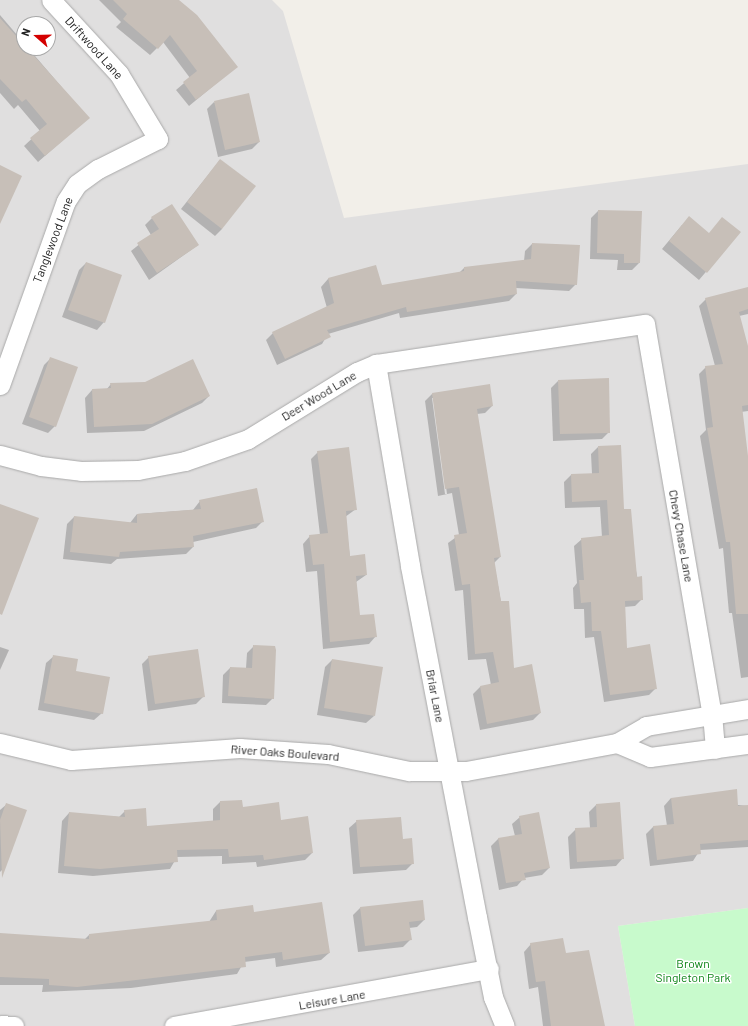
<!DOCTYPE html>
<style>
body{margin:0}
#map{position:relative;width:748px;height:1026px;overflow:hidden;background:#f2efe9;font-family:Barlow,sans-serif}
div>[style]{position:absolute}
[style*='--x']{left:calc(var(--x)*1px);top:calc(var(--y)*1px);width:calc(var(--w)*1px);rotate:calc(var(--a)*1deg)}
.residential>*{inset:0;background:#e0dfdf}
.park>*{inset:0;background:#c8facc}
.shadow>*{inset:0;background:#0003}
.building>*{inset:0;background:#c7bfb8}
.roads{filter:drop-shadow(0 0 1px #a9a9a9) drop-shadow(0 0 1px #a9a9a9)}
.minor>*{height:19px;margin:-9.5px;padding:0 9.5px;transform-origin:9.5px;border-radius:9.5px;background:#fff}
span{translate:-50% -50%;white-space:nowrap;text-align:center;line-height:1.15;-webkit-text-stroke:3px #fff;paint-order:stroke}
.street-label{font-size:12px;color:#222}
.park-label{font-size:12px;color:#0c8416}
.north{position:absolute;left:16px;top:16px;width:40px;height:40px;box-sizing:border-box;background:#fff;border:1px solid #a7a7a7;border-radius:50%;rotate:290deg;font-size:11px;font-weight:700;line-height:16px;text-align:center;color:#222}
.north::after{content:'';display:block;margin:auto;width:14px;height:18px;background:#d40000;clip-path:polygon(50% 0,100% 100%,50% 72%,0 100%)}
</style>
<div id="map">
<div class="residential">
<i style="clip-path:polygon(evenodd,0 0,272px 0,283px 11px,344px 218px,748px 164px,748px 908px,618px 926px,635px 1026px,0 1026px,0 0,24px 24px,48px 24px,48px 48px,24px 48px,24px 24px)"></i>
</div>
<div class="park">
<i style="clip-path:polygon(748px 908px,748px 1026px,635px 1026px,618px 926px)"></i>
</div>
<div class="shadow">
<i style="clip-path:polygon(99px 0,177px 0,236px 67px,189px 106px,176px 90px,190px 78px,163px 42px,150px 55px,116px 27px,121px 22px)"></i>
<i style="clip-path:polygon(0 15px,88px 118px,38px 162px,24px 146px,40px 131px,18px 105px,14px 109px,0 93px)"></i>
<i style="clip-path:polygon(214px 102px,259px 142px,252px 149px,218px 157px,207px 109px)"></i>
<i style="clip-path:polygon(220px 160px,222px 229px,215px 236px,181px 209px)"></i>
<i style="clip-path:polygon(598px 211px,639px 263px,632px 270px,617px 270px,618px 260px,590px 259px,591px 218px)"></i>
<i style="clip-path:polygon(152px 218px,198px 245px,149px 280px,131px 251px,151px 235px,145px 225px)"></i>
<i style="clip-path:polygon(682px 225px,709px 234px,740px 232px,699px 280px,662px 249px)"></i>
<i style="clip-path:polygon(532px 244px,576px 284px,569px 291px,516px 288px,516px 294px,509px 301px,400px 318px,399px 313px,328px 334px,322px 344px,277px 365px,266px 340px,273px 333px,327px 308px,321px 287px,328px 279px,375px 266px,381px 286px,459px 273px,464px 268px,524px 261px,525px 251px)"></i>
<i style="clip-path:polygon(86px 263px,104px 322px,97px 330px,62px 317px,79px 270px)"></i>
<i style="clip-path:polygon(748px 288px,748px 314px,739px 316px,748px 350px,748px 411px,741px 412px,748px 464px,748px 677px,741px 678px,732px 613px,729px 613px,723px 548px,719px 549px,700px 436px,706px 430px,699px 374px,706px 367px,715px 366px,699px 306px,706px 299px)"></i>
<i style="clip-path:polygon(51px 358px,55px 426px,48px 433px,22px 424px,44px 365px)"></i>
<i style="clip-path:polygon(558px 381px,609px 432px,602px 439px,553px 441px,551px 388px)"></i>
<i style="clip-path:polygon(111px 384px,209px 396px,202px 403px,144px 431px,87px 433px,85px 398px,92px 390px,106px 390px)"></i>
<i style="clip-path:polygon(evenodd,432px 394px,492px 406px,485px 413px,477px 414px,500px 557px,494px 563px,513px 669px,540px 713px,533px 720px,480px 730px,473px 694px,480px 687px,491px 685px,486px 659px,468px 660px,463px 590px,455px 591px,448px 543px,459px 535px,452px 493px,438px 496px,425px 401px,432px 394px,432px 398px,434px 398px,447px 494px,445px 494px,432px 398px)"></i>
<i style="clip-path:polygon(598px 447px,623px 510px,642px 599px,635px 606px,624px 607px,626px 649px,656px 688px,649px 695px,604px 702px,594px 637px,585px 638px,584px 609px,574px 609px,573px 588px,577px 583px,574px 546px,582px 539px,602px 537px,600px 507px,565px 508px,564px 482px,571px 475px,592px 474px,591px 454px)"></i>
<i style="clip-path:polygon(318px 452px,356px 509px,345px 517px,350px 557px,366px 575px,356px 582px,359px 617px,376px 636px,369px 644px,323px 649px,317px 571px,306px 572px,303px 544px,310px 536px,320px 535px,311px 459px)"></i>
<i style="clip-path:polygon(200px 501px,263px 521px,256px 528px,193px 542px,193px 547px,186px 554px,117px 559px,111px 564px,63px 559px,67px 524px,74px 517px,130px 523px,137px 514px,193px 510px)"></i>
<i style="clip-path:polygon(254px 646px,273px 698px,266px 705px,222px 703px,223px 675px,230px 668px,246px 668px,247px 653px)"></i>
<i style="clip-path:polygon(0 647px,9px 650px,0 670px)"></i>
<i style="clip-path:polygon(54px 656px,75px 671px,102px 713px,94px 720px,38px 710px,46px 663px)"></i>
<i style="clip-path:polygon(149px 657px,203px 697px,196px 704px,148px 711px,142px 664px)"></i>
<i style="clip-path:polygon(332px 660px,374px 716px,366px 723px,317px 715px,325px 667px)"></i>
<i style="clip-path:polygon(671px 798px,748px 806px,748px 847px,700px 850px,693px 861px,650px 866px,646px 834px,653px 827px,667px 826px,664px 806px)"></i>
<i style="clip-path:polygon(241px 801px,242px 808px,280px 821px,312px 853px,305px 860px,257px 867px,256px 862px,222px 864px,222px 856px,177px 857px,170px 869px,93px 876px,58px 873px,62px 821px,69px 813px,119px 817px,125px 811px,147px 828px,213px 822px,213px 809px,220px 802px)"></i>
<i style="clip-path:polygon(7px 804px,5px 867px,0 872px,0 810px)"></i>
<i style="clip-path:polygon(596px 805px,623px 858px,616px 866px,570px 869px,568px 837px,576px 829px,590px 828px,589px 812px)"></i>
<i style="clip-path:polygon(520px 817px,549px 868px,542px 875px,524px 878px,517px 886px,499px 890px,491px 846px,498px 839px,515px 836px,512px 824px)"></i>
<i style="clip-path:polygon(357px 821px,413px 863px,406px 870px,353px 874px,349px 828px)"></i>
<i style="clip-path:polygon(360px 908px,424px 920px,417px 927px,409px 928px,411px 939px,403px 947px,358px 952px,353px 915px)"></i>
<i style="clip-path:polygon(216px 911px,253px 913px,329px 953px,321px 960px,276px 967px,275px 958px,244px 962px,237px 974px,131px 988px,42px 992px,43px 985px,0 985px,0 934px,84px 940px,89px 935px,209px 922px)"></i>
<i style="clip-path:polygon(531px 944px,565px 954px,603px 1026px,543px 1026px,538px 987px,529px 989px,524px 952px)"></i>
</div>
<div class="building">
<i style="clip-path:polygon(113px 0,179px 0,197px 15px,238px 67px,196px 100px,183px 82px,197px 71px,170px 35px,158px 49px,123px 19px,127px 14px)"></i>
<i style="clip-path:polygon(0 18px,90px 118px,45px 156px,30px 138px,47px 124px,26px 99px,22px 102px,0 79px)"></i>
<i style="clip-path:polygon(249px 93px,260px 142px,225px 150px,214px 101px)"></i>
<i style="clip-path:polygon(220px 159px,256px 186px,222px 229px,187px 202px)"></i>
<i style="clip-path:polygon(0 165px,22px 176px,0 224px)"></i>
<i style="clip-path:polygon(172px 204px,199px 245px,157px 273px,137px 243px,159px 229px,151px 217px)"></i>
<i style="clip-path:polygon(598px 210px,642px 211px,640px 263px,624px 263px,624px 254px,597px 253px)"></i>
<i style="clip-path:polygon(689px 216px,709px 233px,722px 217px,741px 232px,707px 273px,669px 241px)"></i>
<i style="clip-path:polygon(532px 243px,580px 245px,577px 285px,516px 281px,517px 294px,407px 312px,406px 307px,327px 330px,331px 337px,285px 359px,272px 332px,334px 303px,328px 278px,376px 265px,382px 285px,464px 271px,464px 267px,531px 259px)"></i>
<i style="clip-path:polygon(86px 262px,122px 275px,105px 323px,68px 310px)"></i>
<i style="clip-path:polygon(748px 287px,748px 309px,739px 312px,748px 346px,748px 405px,742px 406px,748px 456px,748px 614px,736px 614px,730px 542px,726px 542px,707px 428px,713px 427px,705px 366px,723px 364px,705px 298px)"></i>
<i style="clip-path:polygon(50px 357px,78px 367px,56px 427px,29px 417px)"></i>
<i style="clip-path:polygon(193px 359px,210px 396px,152px 424px,94px 427px,92px 389px,111px 388px,110px 383px,145px 382px)"></i>
<i style="clip-path:polygon(609px 378px,610px 433px,560px 434px,558px 380px)"></i>
<i style="clip-path:polygon(490px 384px,493px 406px,477px 409px,501px 557px,494px 558px,501px 601px,509px 601px,514px 668px,532px 664px,541px 713px,487px 724px,480px 686px,499px 682px,493px 652px,475px 654px,470px 584px,462px 585px,454px 535px,467px 533px,459px 487px,445px 489px,432px 393px)"></i>
<i style="clip-path:polygon(621px 445px,624px 509px,631px 509px,637px 577px,642px 576px,643px 600px,625px 601px,627px 648px,650px 644px,657px 689px,610px 695px,601px 631px,592px 631px,591px 602px,581px 603px,579px 580px,584px 580px,581px 538px,609px 535px,607px 500px,572px 502px,571px 474px,599px 473px,598px 446px)"></i>
<i style="clip-path:polygon(349px 447px,357px 510px,346px 511px,350px 556px,365px 554px,367px 575px,356px 576px,360px 615px,374px 614px,377px 637px,330px 642px,324px 564px,313px 565px,309px 535px,328px 533px,317px 451px)"></i>
<i style="clip-path:polygon(257px 488px,264px 522px,193px 536px,194px 547px,120px 552px,119px 557px,70px 552px,74px 516px,137px 523px,137px 514px,201px 509px,199px 500px)"></i>
<i style="clip-path:polygon(0 504px,39px 518px,2px 615px,0 614px)"></i>
<i style="clip-path:polygon(253px 645px,275px 646px,276px 650px,274px 699px,228px 696px,230px 667px,252px 668px)"></i>
<i style="clip-path:polygon(198px 649px,205px 697px,155px 704px,148px 656px)"></i>
<i style="clip-path:polygon(53px 655px,78px 659px,76px 671px,110px 677px,103px 714px,44px 703px)"></i>
<i style="clip-path:polygon(332px 659px,383px 667px,375px 716px,324px 708px)"></i>
<i style="clip-path:polygon(737px 789px,738px 806px,748px 805px,748px 840px,700px 844px,701px 854px,657px 860px,653px 826px,674px 824px,671px 798px)"></i>
<i style="clip-path:polygon(242px 800px,243px 807px,279px 802px,281px 820px,308px 816px,313px 853px,264px 860px,263px 855px,229px 857px,228px 849px,177px 850px,178px 862px,100px 869px,64px 866px,69px 812px,125px 817px,124px 810px,146px 808px,147px 826px,220px 820px,220px 801px)"></i>
<i style="clip-path:polygon(620px 802px,624px 859px,577px 862px,575px 828px,597px 827px,596px 804px)"></i>
<i style="clip-path:polygon(6px 803px,27px 810px,2px 878px,0 820px)"></i>
<i style="clip-path:polygon(539px 812px,550px 868px,524px 873px,526px 880px,506px 883px,498px 838px,522px 834px,519px 816px)"></i>
<i style="clip-path:polygon(401px 817px,403px 839px,412px 838px,414px 864px,360px 867px,356px 820px)"></i>
<i style="clip-path:polygon(423px 900px,425px 920px,409px 922px,412px 940px,365px 946px,360px 907px)"></i>
<i style="clip-path:polygon(322px 902px,330px 953px,283px 960px,282px 952px,245px 957px,246px 967px,77px 987px,49px 985px,49px 979px,0 977px,0 933px,89px 939px,89px 934px,217px 920px,216px 910px,253px 905px,254px 912px)"></i>
<i style="clip-path:polygon(563px 938px,566px 953px,589px 950px,605px 1026px,551px 1026px,545px 981px,536px 982px,530px 943px)"></i>
</div>
<div class="roads">
<div class="minor">
<i style="--x:376;--y:364;--w:205;--a:80.4"></i>
<i style="--x:410;--y:566;--w:357;--a:79.2"></i>
<i style="--x:477;--y:917;--w:82;--a:78.7"></i>
<i style="--x:493;--y:997;--w:31;--a:68"></i>
<i style="--x:0;--y:385;--w:195;--a:-70.3"></i>
<i style="--x:66;--y:201;--w:20;--a:-57"></i>
<i style="--x:77;--y:184;--w:26;--a:-36"></i>
<i style="--x:98;--y:169;--w:67;--a:-26.6"></i>
<i style="--x:158;--y:139;--w:76;--a:-121"></i>
<i style="--x:119;--y:74;--w:100;--a:-132.6"></i>
<i style="--x:0;--y:455;--w:42;--a:15"></i>
<i style="--x:41;--y:466;--w:40;--a:7.1"></i>
<i style="--x:81;--y:471;--w:57;--a:-1"></i>
<i style="--x:138;--y:470;--w:48;--a:-10.8"></i>
<i style="--x:185;--y:461;--w:67;--a:-19.2"></i>
<i style="--x:248;--y:439;--w:128;--a:-31.6"></i>
<i style="--x:357;--y:372;--w:21;--a:-23"></i>
<i style="--x:376;--y:364;--w:272;--a:-8.5"></i>
<i style="--x:645;--y:324;--w:396;--a:80.3"></i>
<i style="--x:712;--y:714;--w:35;--a:85"></i>
<i style="--x:0;--y:743;--w:73;--a:13.5"></i>
<i style="--x:71;--y:760;--w:169;--a:-4.1"></i>
<i style="--x:240;--y:748;--w:88;--a:3.9"></i>
<i style="--x:328;--y:754;--w:83;--a:11.9"></i>
<i style="--x:409;--y:771;--w:57;--a:0"></i>
<i style="--x:466;--y:771;--w:154;--a:-10.5"></i>
<i style="--x:617;--y:743;--w:34;--a:-30"></i>
<i style="--x:646;--y:726;--w:103;--a:-9.5"></i>
<i style="--x:617;--y:743;--w:36;--a:23"></i>
<i style="--x:650;--y:757;--w:99;--a:-7.6"></i>
<i style="--x:0;--y:1025;--w:14;--a:4"></i>
<i style="--x:174;--y:1026;--w:320;--a:-10.3"></i>
</div>
</div>
<div class="street-label">
<span style="left:94px;top:48px;rotate:48deg">Driftwood Lane</span>
<span style="left:53px;top:240px;rotate:-69deg">Tanglewood Lane</span>
<span style="left:319px;top:396px;rotate:-31deg">Deer Wood Lane</span>
<span style="left:681px;top:536px;rotate:80deg">Chevy Chase Lane</span>
<span style="left:435px;top:696px;rotate:79deg">Briar Lane</span>
<span style="left:285px;top:753px;rotate:4deg">River Oaks Boulevard</span>
<span style="left:332px;top:1000px;rotate:-10deg">Leisure Lane</span>
</div>
<div class="park-label">
<span style="left:693px;top:971px">Brown<br>Singleton Park</span>
</div>
<div class="north">N</div>
</div>
